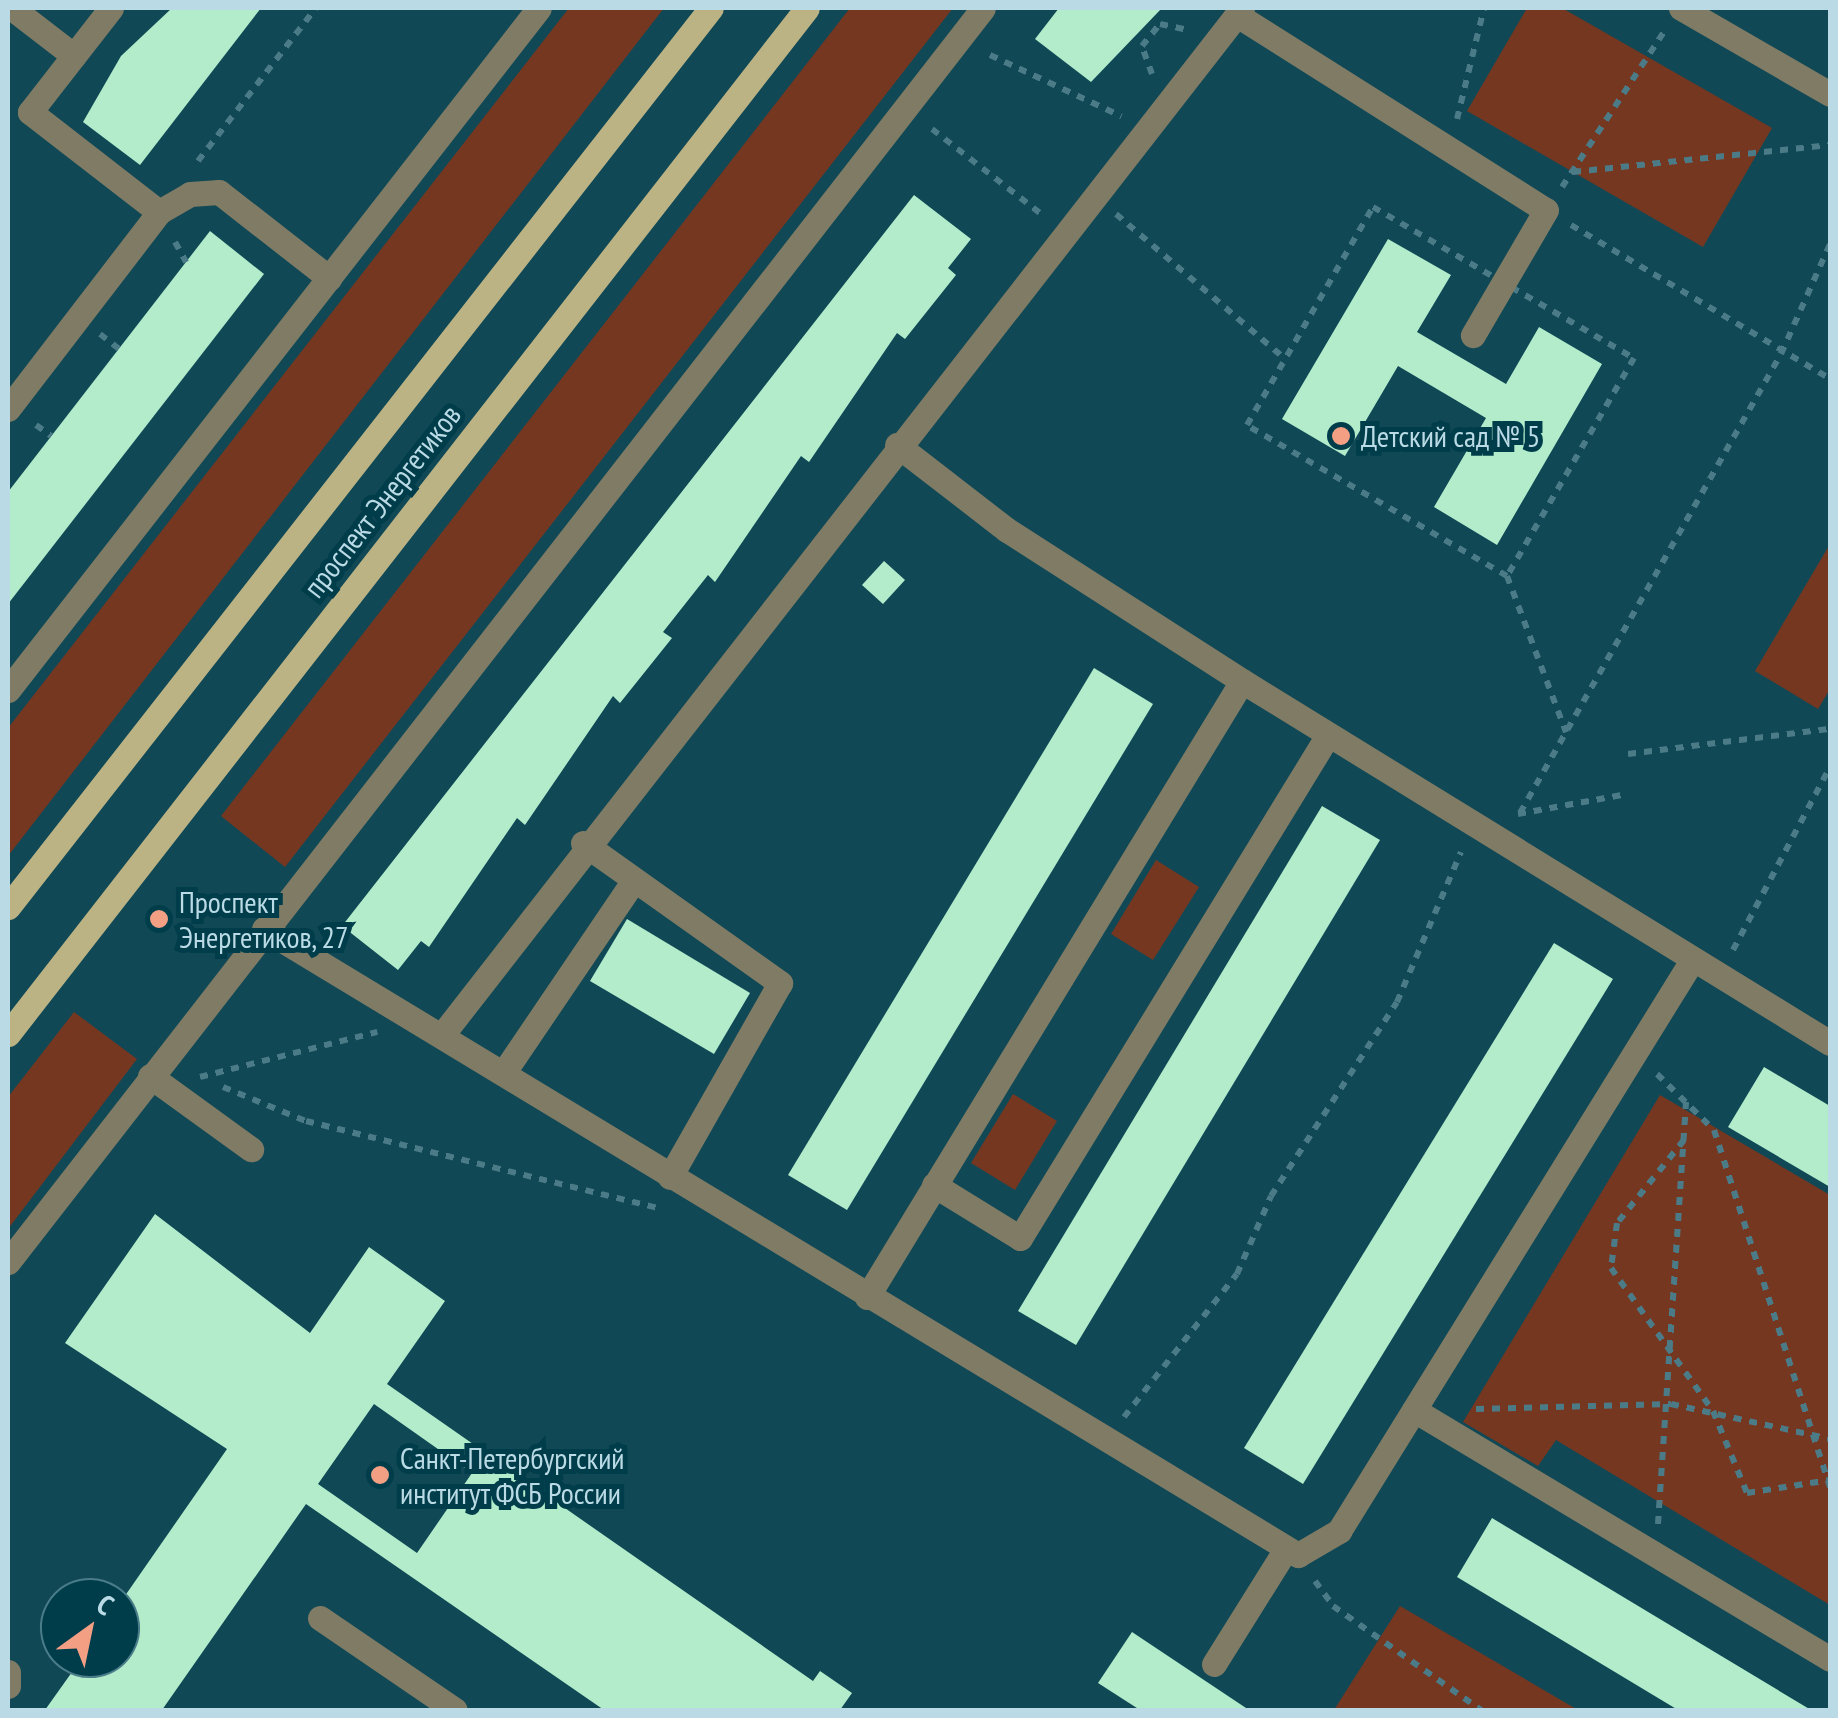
<!DOCTYPE html>
<meta charset="utf-8">
<style>
body{margin:0}
#map{position:relative;width:1838px;height:1718px;overflow:hidden;background:#104856;font-family:"PT Sans Narrow",sans-serif}
div>[style]{position:absolute}
[style*='--x']{left:calc(var(--x)*1px);top:calc(var(--y)*1px);width:calc(var(--w)*1px);rotate:calc(var(--a)*1deg)}
.green>*{inset:0;background:#763721}
.building>*{inset:0;background:#b2ecca}
.path>*{height:6px;margin-top:-3px;transform-origin:0;background:repeating-linear-gradient(90deg,#4c7b88 0 8px,transparent 0 16px)}
.minor>*{height:25px;margin:-12.5px;padding:0 12.5px;transform-origin:12.5px;border-radius:12.5px;background:#7f7b64}
.major>*{height:25px;margin:-12.5px;padding:0 12.5px;transform-origin:12.5px;border-radius:12.5px;background:#bcb384}
.dots>*{width:28px;height:28px;translate:-50% -50%;box-sizing:border-box;border:5px solid #003d4b;border-radius:50%}
span{translate:-50% -50%;white-space:nowrap;text-align:center;line-height:1.15;-webkit-text-stroke:10px #003d4b;paint-order:stroke}
.poi-label{font-size:30px;color:#badbe5}
.left{translate:0 -50%;text-align:left}
.street-label{font-size:30px;color:#badbe5}
.frame{position:absolute;inset:0;border:10px solid #badbe5;pointer-events:none}
.north{position:absolute;left:40px;top:1578px;width:100px;height:100px;box-sizing:border-box;background:#003d4b;border:2px solid #4a7c89;border-radius:50%;rotate:33deg;font-size:28px;font-weight:700;line-height:40px;text-align:center;color:#badbe5}
.north::after{content:'';display:block;margin:auto;width:35px;height:45px;background:#f39f83;clip-path:polygon(50% 0,100% 100%,50% 72%,0 100%)}
</style>
<div id="map">
<div class="green">
<i style="clip-path:polygon(569px 8px,664px 8px,8px 856px,8px 728px)"></i>
<i style="clip-path:polygon(850px 8px,953px 8px,285px 867px,221px 816px)"></i>
<i style="clip-path:polygon(1527px 8px,1562px 8px,1772px 128px,1703px 247px,1467px 111px)"></i>
<i style="clip-path:polygon(1830px 544px,1830px 689px,1818px 709px,1755px 671px)"></i>
<i style="clip-path:polygon(1156px 860px,1199px 887px,1153px 960px,1111px 934px)"></i>
<i style="clip-path:polygon(74px 1012px,137px 1059px,8px 1229px,8px 1097px)"></i>
<i style="clip-path:polygon(1013px 1094px,1057px 1121px,1015px 1190px,971px 1163px)"></i>
<i style="clip-path:polygon(1660px 1095px,1830px 1195px,1830px 1605px,1556px 1440px,1538px 1466px,1463px 1422px)"></i>
<i style="clip-path:polygon(1400px 1606px,1578px 1710px,1334px 1710px)"></i>
</div>
<div class="building">
<i style="clip-path:polygon(172px 8px,261px 8px,140px 165px,83px 122px,121px 56px)"></i>
<i style="clip-path:polygon(1059px 8px,1162px 8px,1091px 82px,1035px 39px)"></i>
<i style="clip-path:polygon(914px 195px,971px 239px,948px 268px,956px 275px,905px 339px,897px 333px,809px 462px,801px 456px,715px 582px,708px 575px,663px 632px,672px 638px,620px 703px,613px 696px,525px 825px,517px 818px,429px 947px,421px 941px,398px 970px,342px 926px)"></i>
<i style="clip-path:polygon(210px 231px,264px 274px,8px 604px,8px 492px)"></i>
<i style="clip-path:polygon(1388px 239px,1451px 275px,1417px 332px,1506px 384px,1539px 327px,1602px 364px,1497px 545px,1434px 507px,1486px 418px,1398px 366px,1345px 456px,1282px 419px)"></i>
<i style="clip-path:polygon(884px 561px,905px 580px,883px 604px,862px 585px)"></i>
<i style="clip-path:polygon(1094px 668px,1153px 704px,847px 1210px,788px 1175px)"></i>
<i style="clip-path:polygon(1322px 806px,1380px 840px,1076px 1345px,1018px 1311px)"></i>
<i style="clip-path:polygon(627px 919px,750px 993px,714px 1054px,590px 981px)"></i>
<i style="clip-path:polygon(1554px 943px,1613px 979px,1303px 1484px,1244px 1448px)"></i>
<i style="clip-path:polygon(1764px 1067px,1830px 1106px,1830px 1187px,1728px 1127px)"></i>
<i style="clip-path:polygon(evenodd,155px 1214px,310px 1333px,369px 1247px,445px 1301px,387px 1384px,813px 1681px,820px 1671px,852px 1693px,840px 1710px,604px 1710px,306px 1504px,162px 1710px,45px 1710px,82px 1658px,120px 1658px,120px 1603px,227px 1449px,65px 1343px,155px 1214px,374px 1404px,472px 1473px,417px 1553px,318px 1484px,374px 1404px)"></i>
<i style="clip-path:polygon(1492px 1518px,1703px 1645px,1811px 1710px,1678px 1710px,1457px 1577px)"></i>
<i style="clip-path:polygon(1132px 1632px,1249px 1710px,1140px 1710px,1098px 1683px)"></i>
</div>
<div class="path">
<i style="--x:990;--y:55;--w:145;--a:25"></i>
<i style="--x:1152;--y:74;--w:30;--a:-110"></i>
<i style="--x:1142;--y:46;--w:28;--a:-51"></i>
<i style="--x:1160;--y:24;--w:30;--a:12"></i>
<i style="--x:1457;--y:119;--w:114;--a:-76.3"></i>
<i style="--x:932;--y:129;--w:143;--a:37.9"></i>
<i style="--x:198;--y:161;--w:193;--a:-52.4"></i>
<i style="--x:1573;--y:172;--w:258;--a:-6"></i>
<i style="--x:1562;--y:187;--w:188;--a:-56.7"></i>
<i style="--x:1373;--y:207;--w:302;--a:30.1"></i>
<i style="--x:1634;--y:358;--w:252;--a:120.2"></i>
<i style="--x:1507;--y:576;--w:301;--a:-149.9"></i>
<i style="--x:1247;--y:425;--w:252;--a:-60"></i>
<i style="--x:1116;--y:214;--w:223;--a:40.6"></i>
<i style="--x:1571;--y:225;--w:301;--a:30.7"></i>
<i style="--x:175;--y:242;--w:23;--a:61"></i>
<i style="--x:100;--y:334;--w:24;--a:38"></i>
<i style="--x:36;--y:425;--w:19;--a:36"></i>
<i style="--x:1507;--y:576;--w:167;--a:69.3"></i>
<i style="--x:1628;--y:754;--w:204;--a:-7.1"></i>
<i style="--x:1520;--y:813;--w:528;--a:-60.38"></i>
<i style="--x:1781;--y:354;--w:120;--a:-66"></i>
<i style="--x:1518;--y:814;--w:111;--a:-10.4"></i>
<i style="--x:1733;--y:950;--w:207;--a:-62.1"></i>
<i style="--x:1657;--y:1074;--w:80;--a:44.5"></i>
<i style="--x:1714;--y:1130;--w:376;--a:72"></i>
<i style="--x:200;--y:1077;--w:183;--a:-14.3"></i>
<i style="--x:223;--y:1087;--w:90;--a:22.3"></i>
<i style="--x:306;--y:1121;--w:363;--a:13.9"></i>
<i style="--x:1684;--y:1140;--w:107;--a:128.9"></i>
<i style="--x:1617;--y:1223;--w:45;--a:97.6"></i>
<i style="--x:1611;--y:1268;--w:176;--a:54.5"></i>
<i style="--x:1713;--y:1411;--w:89;--a:67.5"></i>
<i style="--x:1747;--y:1493;--w:84;--a:-8.9"></i>
<i style="--x:1476;--y:1409;--w:195;--a:-1.5"></i>
<i style="--x:1671;--y:1404;--w:163;--a:12.4"></i>
<i style="--x:1124;--y:1417;--w:182;--a:-51.7"></i>
<i style="--x:1237;--y:1274;--w:85;--a:-66.4"></i>
<i style="--x:1271;--y:1196;--w:231;--a:-57"></i>
<i style="--x:1397;--y:1002;--w:163;--a:-66.9"></i>
<i style="--x:1658;--y:1524;--w:423;--a:-86.2"></i>
<i style="--x:1315;--y:1581;--w:31;--a:54"></i>
<i style="--x:1333;--y:1606;--w:181;--a:35.1"></i>
</div>
<div class="minor">
<i style="--x:12;--y:8;--w:78;--a:37.7"></i>
<i style="--x:111;--y:8;--w:132;--a:127.9"></i>
<i style="--x:30;--y:112;--w:163;--a:37.8"></i>
<i style="--x:159;--y:212;--w:36;--a:-30"></i>
<i style="--x:190;--y:194;--w:29;--a:-4"></i>
<i style="--x:219;--y:192;--w:140;--a:38"></i>
<i style="--x:1681;--y:8;--w:172;--a:30"></i>
<i style="--x:1237;--y:15;--w:365;--a:32.3"></i>
<i style="--x:1546;--y:210;--w:145;--a:120.3"></i>
<i style="--x:8;--y:409;--w:248;--a:-52.5"></i>
<i style="--x:897;--y:445;--w:139;--a:37.7"></i>
<i style="--x:1007;--y:530;--w:279;--a:32.7"></i>
<i style="--x:1242;--y:681;--w:690;--a:31.62"></i>
<i style="--x:8;--y:690;--w:864;--a:-52.1"></i>
<i style="--x:583;--y:843;--w:242;--a:35.4"></i>
<i style="--x:780;--y:983;--w:223;--a:119.6"></i>
<i style="--x:264;--y:929;--w:1209;--a:31.19"></i>
<i style="--x:1298;--y:1555;--w:48;--a:-30.3"></i>
<i style="--x:1339;--y:1531;--w:669;--a:-58.26"></i>
<i style="--x:442;--y:1035;--w:1302;--a:-52.08"></i>
<i style="--x:504;--y:1072;--w:232;--a:-55.9"></i>
<i style="--x:150;--y:1076;--w:125;--a:35.9"></i>
<i style="--x:934;--y:1185;--w:101;--a:31.6"></i>
<i style="--x:1020;--y:1238;--w:590;--a:-58.52"></i>
<i style="--x:8;--y:1262;--w:1588;--a:-52.13"></i>
<i style="--x:867;--y:1297;--w:721;--a:-58.67"></i>
<i style="--x:1414;--y:1410;--w:485;--a:30.9"></i>
<i style="--x:320;--y:1618;--w:163;--a:34.3"></i>
<i style="--x:1214;--y:1664;--w:132;--a:-58"></i>
<i style="--x:8;--y:1672;--w:14;--a:90"></i>
</div>
<div class="major">
<i style="--x:8;--y:907;--w:1141;--a:-51.98"></i>
<i style="--x:8;--y:1034;--w:1300;--a:-52.09"></i>
</div>
<div class="dots">
<i style="left:1341px;top:436px;background:#f39f83"></i>
<i style="left:159px;top:919px;background:#f39f83"></i>
<i style="left:380px;top:1475px;background:#f39f83"></i>
</div>
<div class="poi-label">
<span class="left" style="left:1361px;top:436px">Детский сад № 5</span>
<span class="left" style="left:179px;top:919px">Проспект<br>Энергетиков, 27</span>
<span class="left" style="left:400px;top:1475px">Санкт-Петербургский<br>институт ФСБ России</span>
</div>
<div class="street-label">
<span style="left:382px;top:501px;rotate:-52deg">проспект Энергетиков</span>
</div>
<div class="frame"></div>
<div class="north">С</div>
</div>
